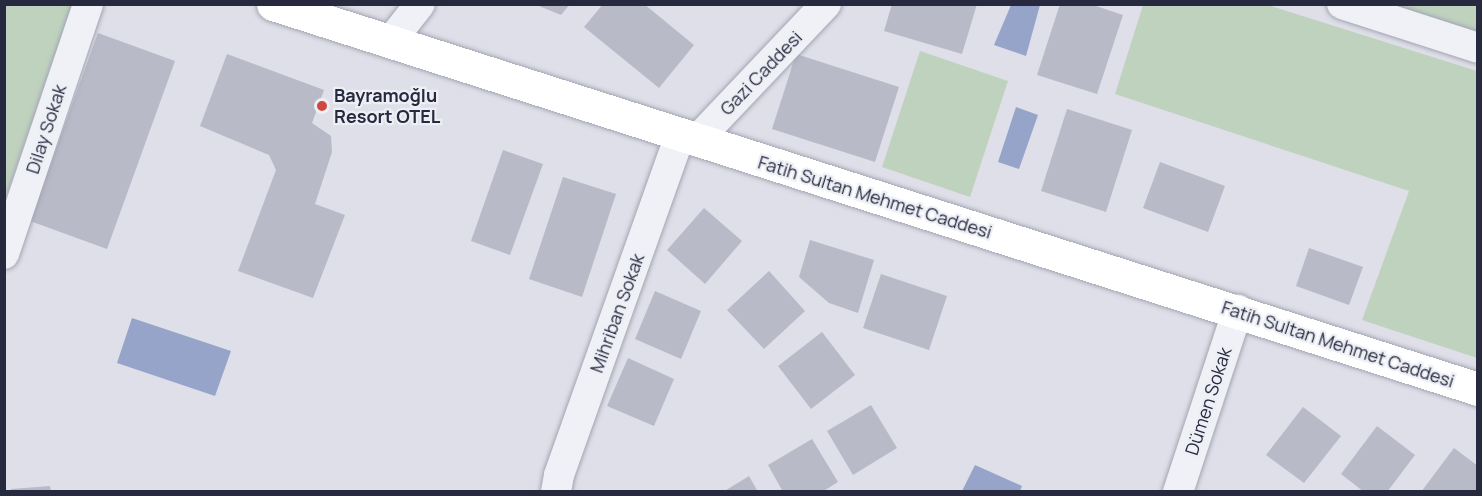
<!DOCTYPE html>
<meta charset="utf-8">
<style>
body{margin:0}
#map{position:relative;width:1482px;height:496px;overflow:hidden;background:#dedfe8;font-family:Manrope,sans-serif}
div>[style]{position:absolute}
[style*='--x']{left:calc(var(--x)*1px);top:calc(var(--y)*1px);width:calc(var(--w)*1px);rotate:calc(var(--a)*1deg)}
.green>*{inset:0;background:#bfd2be}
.water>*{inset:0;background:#97a4c9}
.building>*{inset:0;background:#b8bac8}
.roads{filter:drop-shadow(0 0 2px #a3a5b2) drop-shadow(0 0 2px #a3a5b2)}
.street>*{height:30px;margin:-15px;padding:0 15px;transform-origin:15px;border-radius:15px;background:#f0f1f6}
.secondary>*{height:33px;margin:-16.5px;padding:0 16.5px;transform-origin:16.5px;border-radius:16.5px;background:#fff}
.dots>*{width:16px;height:16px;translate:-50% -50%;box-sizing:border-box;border:3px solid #edeff5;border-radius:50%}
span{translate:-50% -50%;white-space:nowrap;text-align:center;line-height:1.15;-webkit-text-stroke:4.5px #edeff5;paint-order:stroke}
.street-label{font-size:18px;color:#272a3f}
.poi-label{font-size:18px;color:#272a3f;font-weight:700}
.left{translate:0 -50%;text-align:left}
.frame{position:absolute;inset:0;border:6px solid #272a3f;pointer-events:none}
</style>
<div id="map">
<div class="green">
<i style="clip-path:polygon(5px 4px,72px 5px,5px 200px,4px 5px)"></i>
<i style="clip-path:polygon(1143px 5px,1268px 5px,1477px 71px,1477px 358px,1362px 320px,1409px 191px,1115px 94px)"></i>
<i style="clip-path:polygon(1384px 5px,1477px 5px,1477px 35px)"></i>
<i style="clip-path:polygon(920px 51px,1008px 81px,970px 197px,882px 167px)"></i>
</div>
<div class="water">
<i style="clip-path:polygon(1011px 5px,1040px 5px,1026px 56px,994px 45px)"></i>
<i style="clip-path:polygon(1016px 107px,1038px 115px,1019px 169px,998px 162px)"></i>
<i style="clip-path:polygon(132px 318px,231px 351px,215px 396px,117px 363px)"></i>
<i style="clip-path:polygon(975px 465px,1022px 486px,1020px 491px,962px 491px)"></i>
</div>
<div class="building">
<i style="clip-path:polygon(534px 4px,570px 4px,561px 15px)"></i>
<i style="clip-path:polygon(603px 4px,644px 4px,694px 45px,659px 88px,584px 27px)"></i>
<i style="clip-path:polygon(892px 4px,977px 4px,962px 54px,884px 31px)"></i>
<i style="clip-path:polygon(1060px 4px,1090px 4px,1123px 15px,1097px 94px,1037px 75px)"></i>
<i style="clip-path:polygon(98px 33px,175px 61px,107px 249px,30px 221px)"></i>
<i style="clip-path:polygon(227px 54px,324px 90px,312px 123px,331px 136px,332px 152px,315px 204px,345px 215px,313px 298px,238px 271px,276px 170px,269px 155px,200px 126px)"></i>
<i style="clip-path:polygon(796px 54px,899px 87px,875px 162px,772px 129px)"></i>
<i style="clip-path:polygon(1067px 109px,1132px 130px,1106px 212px,1041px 191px)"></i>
<i style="clip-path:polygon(503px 150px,543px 164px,510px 255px,471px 241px)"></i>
<i style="clip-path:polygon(1160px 162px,1225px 186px,1208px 232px,1143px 208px)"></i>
<i style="clip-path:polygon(563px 177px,616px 194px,582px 297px,529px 279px)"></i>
<i style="clip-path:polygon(704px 208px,742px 241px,705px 284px,667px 250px)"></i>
<i style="clip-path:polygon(810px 240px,874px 260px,858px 313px,829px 303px,799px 277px)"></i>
<i style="clip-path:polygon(1309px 248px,1363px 267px,1349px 305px,1296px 286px)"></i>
<i style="clip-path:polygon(769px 271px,805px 311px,764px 349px,727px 310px)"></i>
<i style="clip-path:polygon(881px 274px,947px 296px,929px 350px,863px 328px)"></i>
<i style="clip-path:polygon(655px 291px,701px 311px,681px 359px,635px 339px)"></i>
<i style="clip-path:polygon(822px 332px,855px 375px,811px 409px,778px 366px)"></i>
<i style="clip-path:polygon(628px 358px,674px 379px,654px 426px,607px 406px)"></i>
<i style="clip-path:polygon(871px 405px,897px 448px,853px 475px,827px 431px)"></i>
<i style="clip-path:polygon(1303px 407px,1341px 436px,1304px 483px,1266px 455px)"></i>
<i style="clip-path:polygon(1377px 426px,1415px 455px,1387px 492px,1364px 492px,1341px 474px)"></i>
<i style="clip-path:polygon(812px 439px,838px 482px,822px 492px,783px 492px,768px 465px)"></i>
<i style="clip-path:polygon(1454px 448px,1478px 466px,1478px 492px,1421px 492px)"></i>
<i style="clip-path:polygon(749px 476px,758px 492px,723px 492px)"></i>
<i style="clip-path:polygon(50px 486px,51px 492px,11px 492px,11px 489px)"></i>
</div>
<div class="roads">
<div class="street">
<i style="--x:1342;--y:4;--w:143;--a:17.9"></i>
<i style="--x:390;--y:42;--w:48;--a:-51.7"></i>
<i style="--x:696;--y:141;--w:189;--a:-46.5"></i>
<i style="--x:4;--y:254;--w:264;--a:-71.4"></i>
<i style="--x:556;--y:492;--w:17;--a:-80"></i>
<i style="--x:559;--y:475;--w:360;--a:-70.4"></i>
<i style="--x:1178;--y:492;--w:192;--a:-71.8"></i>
</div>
<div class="secondary">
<i style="--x:273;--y:4;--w:1265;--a:17.72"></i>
</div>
</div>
<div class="dots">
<i style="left:322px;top:106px;background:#d1493e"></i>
</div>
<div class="street-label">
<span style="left:761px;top:73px;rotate:-46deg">Gazi Caddesi</span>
<span style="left:46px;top:129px;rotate:-72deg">Dilay Sokak</span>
<span style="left:875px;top:197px;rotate:17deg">Fatih Sultan Mehmet Caddesi</span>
<span style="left:617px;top:313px;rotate:-70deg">Mihriban Sokak</span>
<span style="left:1338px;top:344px;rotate:18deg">Fatih Sultan Mehmet Caddesi</span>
<span style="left:1208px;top:401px;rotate:-72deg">Dümen Sokak</span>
</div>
<div class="poi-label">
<span class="left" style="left:334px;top:106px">Bayramoğlu<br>Resort OTEL</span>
</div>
<div class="frame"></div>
</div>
